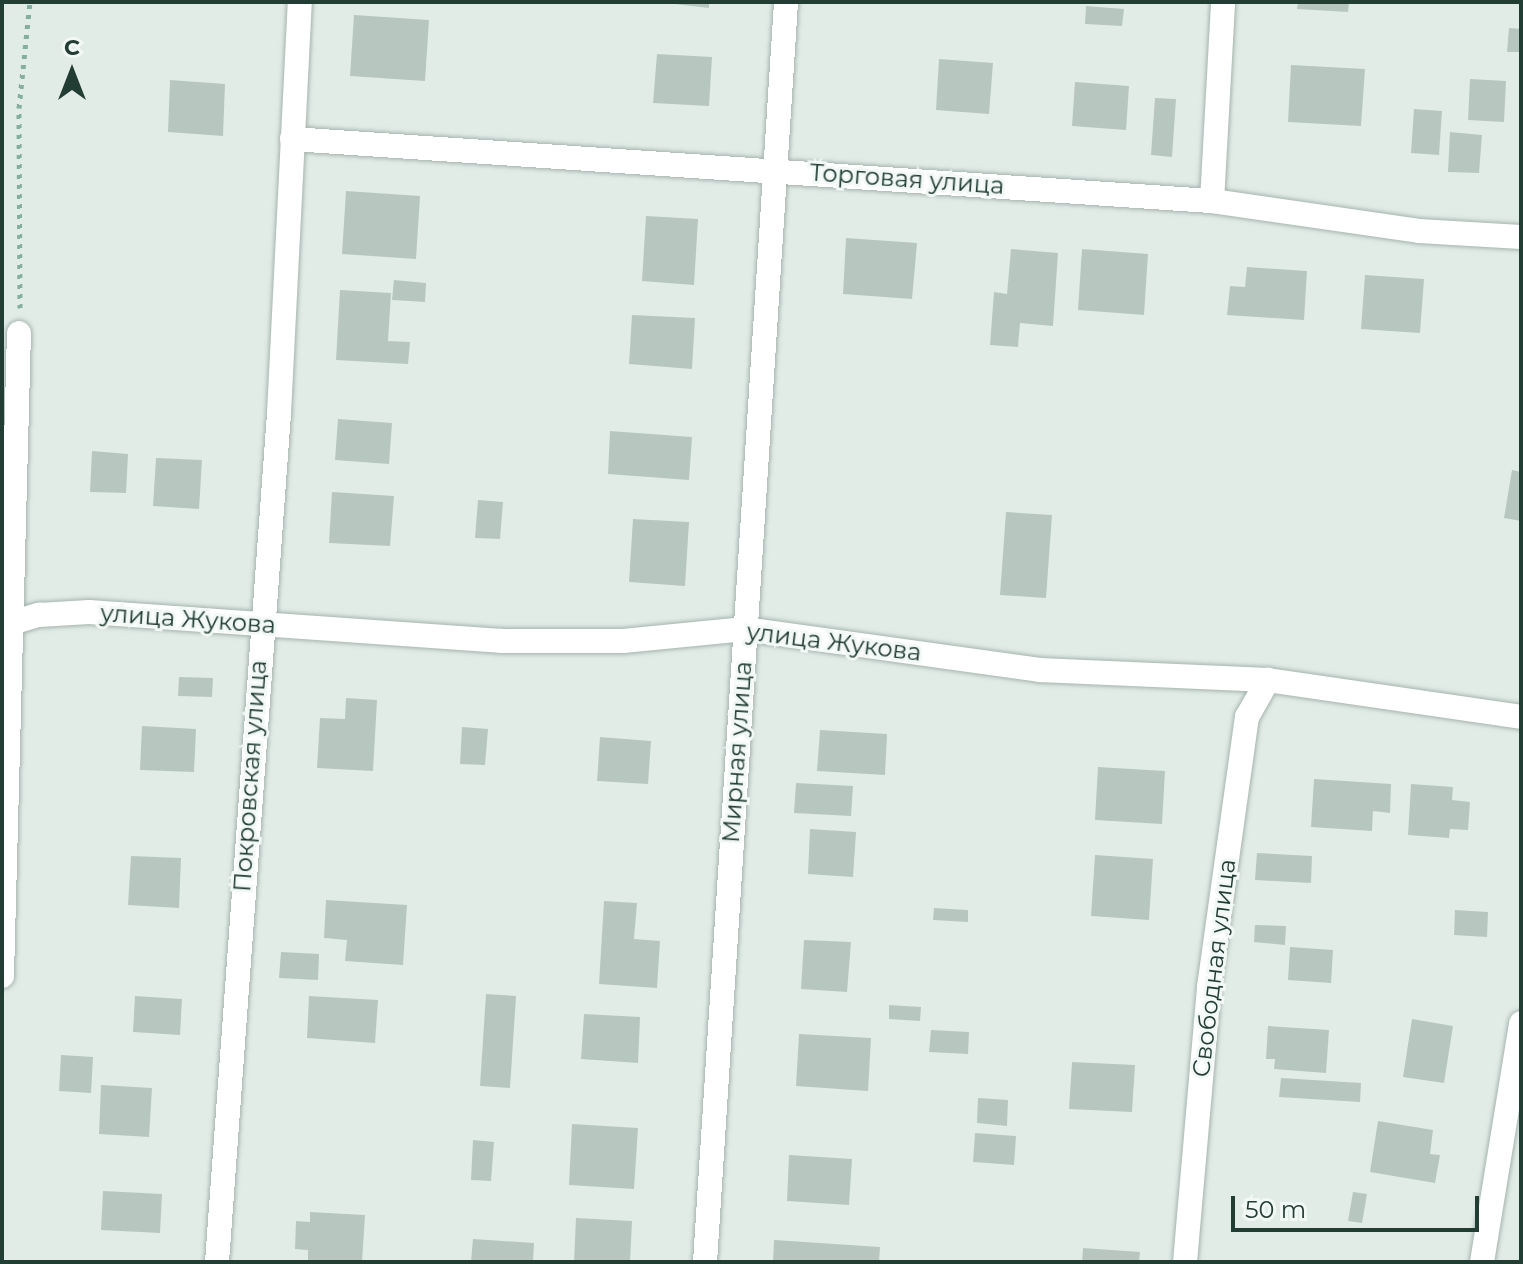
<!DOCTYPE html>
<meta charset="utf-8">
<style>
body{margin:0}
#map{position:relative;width:1523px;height:1264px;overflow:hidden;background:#e2ece7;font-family:Montserrat,sans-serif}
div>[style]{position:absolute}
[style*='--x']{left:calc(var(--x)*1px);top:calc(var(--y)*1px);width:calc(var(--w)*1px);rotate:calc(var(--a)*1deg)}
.building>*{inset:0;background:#b7c7c0}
.path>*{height:5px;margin-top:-2.5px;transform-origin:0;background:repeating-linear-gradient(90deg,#82af9f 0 4px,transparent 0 10px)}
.roads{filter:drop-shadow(0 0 2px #a5b4ae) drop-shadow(0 0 2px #a5b4ae)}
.minor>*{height:24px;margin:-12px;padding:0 12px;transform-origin:12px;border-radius:12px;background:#fff}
span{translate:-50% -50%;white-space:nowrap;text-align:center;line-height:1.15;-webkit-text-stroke:6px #f2f8f5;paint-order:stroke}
.street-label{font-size:24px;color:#223d34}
.frame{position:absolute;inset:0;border:4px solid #223d34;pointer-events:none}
.north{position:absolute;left:32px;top:32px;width:80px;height:80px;-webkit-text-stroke:6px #f2f8f5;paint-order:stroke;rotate:0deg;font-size:22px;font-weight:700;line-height:32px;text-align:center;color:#223d34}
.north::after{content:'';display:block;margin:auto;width:28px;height:36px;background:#223d34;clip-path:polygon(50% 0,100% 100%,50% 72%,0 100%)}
.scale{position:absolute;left:1231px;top:1196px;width:248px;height:36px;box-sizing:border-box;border:4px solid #223d34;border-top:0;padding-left:10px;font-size:24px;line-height:28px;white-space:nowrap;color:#223d34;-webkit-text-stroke:6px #f2f8f5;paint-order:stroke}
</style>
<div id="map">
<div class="building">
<i style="clip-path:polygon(658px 2px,709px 2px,709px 8px)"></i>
<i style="clip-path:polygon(1298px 2px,1349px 2px,1348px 12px,1297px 9px)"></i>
<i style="clip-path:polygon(1086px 6px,1124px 9px,1122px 26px,1085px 24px)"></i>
<i style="clip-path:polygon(354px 15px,429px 20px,425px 81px,350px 76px)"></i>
<i style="clip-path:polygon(1509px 28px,1521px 29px,1521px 52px,1507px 52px)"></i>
<i style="clip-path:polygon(657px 54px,712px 57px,709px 106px,653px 103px)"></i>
<i style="clip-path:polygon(939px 59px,993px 63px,989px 114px,936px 110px)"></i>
<i style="clip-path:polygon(1291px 65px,1365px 69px,1361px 126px,1288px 122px)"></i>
<i style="clip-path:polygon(1470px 79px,1506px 81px,1504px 122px,1468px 120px)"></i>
<i style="clip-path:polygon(170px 80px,225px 84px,223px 136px,168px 132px)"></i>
<i style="clip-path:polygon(1075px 82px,1129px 86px,1126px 130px,1072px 126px)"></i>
<i style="clip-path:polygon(1155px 98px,1176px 99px,1172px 157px,1151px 155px)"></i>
<i style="clip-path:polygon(1414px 109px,1442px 111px,1439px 155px,1411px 153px)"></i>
<i style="clip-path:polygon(1450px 132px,1482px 135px,1479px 173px,1448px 172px)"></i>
<i style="clip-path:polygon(346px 191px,420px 196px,416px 259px,342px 254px)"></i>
<i style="clip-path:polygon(646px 216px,698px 219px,694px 285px,642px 281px)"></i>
<i style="clip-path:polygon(846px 238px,917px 243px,912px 299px,843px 294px)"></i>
<i style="clip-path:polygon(1011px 249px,1058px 253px,1053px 326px,1020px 323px,1018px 347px,990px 345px,994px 292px,1007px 294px)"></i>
<i style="clip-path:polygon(1082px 249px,1148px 254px,1144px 315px,1078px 310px)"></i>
<i style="clip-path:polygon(1247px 267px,1307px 271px,1304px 320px,1227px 315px,1230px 286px,1245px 287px)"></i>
<i style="clip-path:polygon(1365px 275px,1424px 279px,1420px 333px,1361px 329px)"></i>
<i style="clip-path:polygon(394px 280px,426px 283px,425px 302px,392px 300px)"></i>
<i style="clip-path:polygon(340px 290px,391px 293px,388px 341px,410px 342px,408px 364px,336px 360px)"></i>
<i style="clip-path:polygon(632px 315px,695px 318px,692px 369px,629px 364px)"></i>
<i style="clip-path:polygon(338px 419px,392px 423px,389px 464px,335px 460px)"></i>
<i style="clip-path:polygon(610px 431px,692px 437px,689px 480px,608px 474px)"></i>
<i style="clip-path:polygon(92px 451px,128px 454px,126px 493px,90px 492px)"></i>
<i style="clip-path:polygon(156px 458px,202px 460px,199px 509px,153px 506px)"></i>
<i style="clip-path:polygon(1512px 470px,1521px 472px,1521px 521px,1504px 518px)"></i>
<i style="clip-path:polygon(332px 492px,394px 496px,390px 546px,329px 543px)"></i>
<i style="clip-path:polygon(478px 500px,503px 502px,500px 539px,475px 538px)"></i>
<i style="clip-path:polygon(1006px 512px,1052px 515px,1046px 598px,1000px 595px)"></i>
<i style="clip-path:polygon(633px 519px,689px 522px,685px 586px,629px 582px)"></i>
<i style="clip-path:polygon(179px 677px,213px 678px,212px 697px,178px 696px)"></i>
<i style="clip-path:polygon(346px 698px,377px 700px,373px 771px,317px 768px,320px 718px,345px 719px)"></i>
<i style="clip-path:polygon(142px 726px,196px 729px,194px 772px,140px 770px)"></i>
<i style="clip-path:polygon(462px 727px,488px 729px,485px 765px,460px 764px)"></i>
<i style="clip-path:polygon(820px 730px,887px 734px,885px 775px,817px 771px)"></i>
<i style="clip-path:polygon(600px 737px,651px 741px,648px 784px,597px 781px)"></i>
<i style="clip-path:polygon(1098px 767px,1165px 771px,1162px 824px,1095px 820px)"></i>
<i style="clip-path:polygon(1314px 779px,1391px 784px,1390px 813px,1373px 811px,1372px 831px,1311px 827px)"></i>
<i style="clip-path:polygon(796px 783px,853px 786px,851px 816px,794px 813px)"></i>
<i style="clip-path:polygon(1411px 784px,1453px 787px,1452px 800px,1470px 802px,1468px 830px,1450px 829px,1449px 838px,1408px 835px)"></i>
<i style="clip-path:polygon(810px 829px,856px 832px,853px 877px,808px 874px)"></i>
<i style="clip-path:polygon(1257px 853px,1312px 856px,1311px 883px,1255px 880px)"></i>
<i style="clip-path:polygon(1095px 855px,1153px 859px,1149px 920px,1091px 916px)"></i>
<i style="clip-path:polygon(131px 856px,181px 858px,179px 908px,128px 905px)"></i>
<i style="clip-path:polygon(326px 900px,407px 905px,403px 965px,345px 961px,347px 940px,324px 938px)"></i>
<i style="clip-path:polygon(604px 901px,637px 903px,634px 939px,660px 941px,657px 988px,599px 984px)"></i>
<i style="clip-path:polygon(934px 908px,968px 910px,968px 922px,933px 920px)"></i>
<i style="clip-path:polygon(1455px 910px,1488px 912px,1487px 937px,1454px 935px)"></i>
<i style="clip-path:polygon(1255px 925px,1286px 926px,1285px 945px,1254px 942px)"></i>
<i style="clip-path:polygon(804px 940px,851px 942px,847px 992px,801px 989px)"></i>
<i style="clip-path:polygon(1290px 947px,1333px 950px,1331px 983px,1288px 980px)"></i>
<i style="clip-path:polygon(281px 952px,319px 954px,318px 980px,279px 978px)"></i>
<i style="clip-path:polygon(486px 994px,516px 996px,510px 1088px,480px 1086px)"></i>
<i style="clip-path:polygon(135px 996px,182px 999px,180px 1035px,133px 1032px)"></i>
<i style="clip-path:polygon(309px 996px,378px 1000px,375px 1043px,307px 1038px)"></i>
<i style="clip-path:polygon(889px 1005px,921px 1007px,920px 1021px,889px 1019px)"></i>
<i style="clip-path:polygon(584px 1014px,640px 1017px,638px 1063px,581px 1059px)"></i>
<i style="clip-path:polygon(1412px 1019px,1453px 1026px,1444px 1083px,1403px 1077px)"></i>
<i style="clip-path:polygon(1268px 1026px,1329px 1030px,1326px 1073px,1274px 1069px,1275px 1059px,1266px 1059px)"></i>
<i style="clip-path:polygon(931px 1030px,969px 1032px,968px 1054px,929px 1052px)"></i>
<i style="clip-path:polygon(799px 1034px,871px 1038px,868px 1091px,796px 1086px)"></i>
<i style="clip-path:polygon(61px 1055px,93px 1057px,91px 1093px,59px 1091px)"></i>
<i style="clip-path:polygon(1072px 1062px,1135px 1065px,1132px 1112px,1069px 1109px)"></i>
<i style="clip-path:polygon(1281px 1078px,1361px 1083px,1360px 1102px,1279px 1097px)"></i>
<i style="clip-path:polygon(101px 1085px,152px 1088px,149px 1137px,99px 1134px)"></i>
<i style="clip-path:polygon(978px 1098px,1008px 1100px,1007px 1126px,977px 1123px)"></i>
<i style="clip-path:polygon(1378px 1121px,1433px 1130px,1430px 1154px,1440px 1155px,1435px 1183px,1370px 1172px)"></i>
<i style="clip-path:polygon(572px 1124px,638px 1128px,634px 1189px,569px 1185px)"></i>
<i style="clip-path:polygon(975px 1133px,1016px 1136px,1014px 1165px,973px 1162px)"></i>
<i style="clip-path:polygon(473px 1140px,494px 1142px,491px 1181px,471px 1180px)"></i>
<i style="clip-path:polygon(789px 1155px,852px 1159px,849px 1205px,787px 1201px)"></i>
<i style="clip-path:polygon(103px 1191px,162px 1194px,160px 1233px,101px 1230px)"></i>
<i style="clip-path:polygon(1353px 1192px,1367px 1194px,1362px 1223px,1348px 1221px)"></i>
<i style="clip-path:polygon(310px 1212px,365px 1215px,362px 1262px,308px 1260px,308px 1250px,295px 1249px,296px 1221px,310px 1222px)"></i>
<i style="clip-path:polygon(576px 1218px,632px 1221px,630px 1262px,574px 1262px)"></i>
<i style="clip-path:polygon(473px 1239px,534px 1243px,533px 1262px,471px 1262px)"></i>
<i style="clip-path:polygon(774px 1240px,880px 1247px,879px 1262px,773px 1262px)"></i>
<i style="clip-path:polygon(1083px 1248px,1140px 1252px,1139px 1262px,1082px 1262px)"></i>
</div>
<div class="path">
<i style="--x:20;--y:308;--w:200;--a:-90.3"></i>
<i style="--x:19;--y:108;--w:107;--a:-84.1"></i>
</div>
<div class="roads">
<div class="minor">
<i style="--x:292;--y:139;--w:922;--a:3.86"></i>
<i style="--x:1212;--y:201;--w:209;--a:8.2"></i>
<i style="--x:1419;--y:231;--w:102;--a:3.4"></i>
<i style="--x:1212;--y:201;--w:199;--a:-86.8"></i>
<i style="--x:2;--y:626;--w:39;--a:-17"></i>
<i style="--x:39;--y:615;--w:50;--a:-3.4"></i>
<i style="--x:89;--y:612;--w:413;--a:4"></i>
<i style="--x:501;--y:641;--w:122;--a:0"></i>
<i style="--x:623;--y:641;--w:123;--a:-5.6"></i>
<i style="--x:745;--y:629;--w:298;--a:7.9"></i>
<i style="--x:1040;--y:670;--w:228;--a:2.5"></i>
<i style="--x:1268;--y:680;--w:256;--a:8.3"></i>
<i style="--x:2;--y:976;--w:643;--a:-88.49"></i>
<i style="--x:217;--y:1262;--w:851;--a:-85.82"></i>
<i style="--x:279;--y:413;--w:412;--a:-87.1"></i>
<i style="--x:705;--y:1262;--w:1263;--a:-86.32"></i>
<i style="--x:1185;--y:1262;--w:276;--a:-85"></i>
<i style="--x:1209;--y:987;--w:273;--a:-82"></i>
<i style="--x:1247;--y:717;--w:43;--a:-60.4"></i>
<i style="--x:1482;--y:1262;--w:242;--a:-80.7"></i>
</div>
</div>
<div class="street-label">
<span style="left:907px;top:179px;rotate:4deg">Торговая улица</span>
<span style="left:188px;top:619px;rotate:4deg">улица Жукова</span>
<span style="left:834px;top:642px;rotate:7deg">улица Жукова</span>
<span style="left:737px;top:752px;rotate:-86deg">Мирная улица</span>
<span style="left:250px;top:776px;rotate:-86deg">Покровская улица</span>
<span style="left:1214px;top:968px;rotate:-83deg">Свободная улица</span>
</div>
<div class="frame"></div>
<div class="north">С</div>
<div class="scale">50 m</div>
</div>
